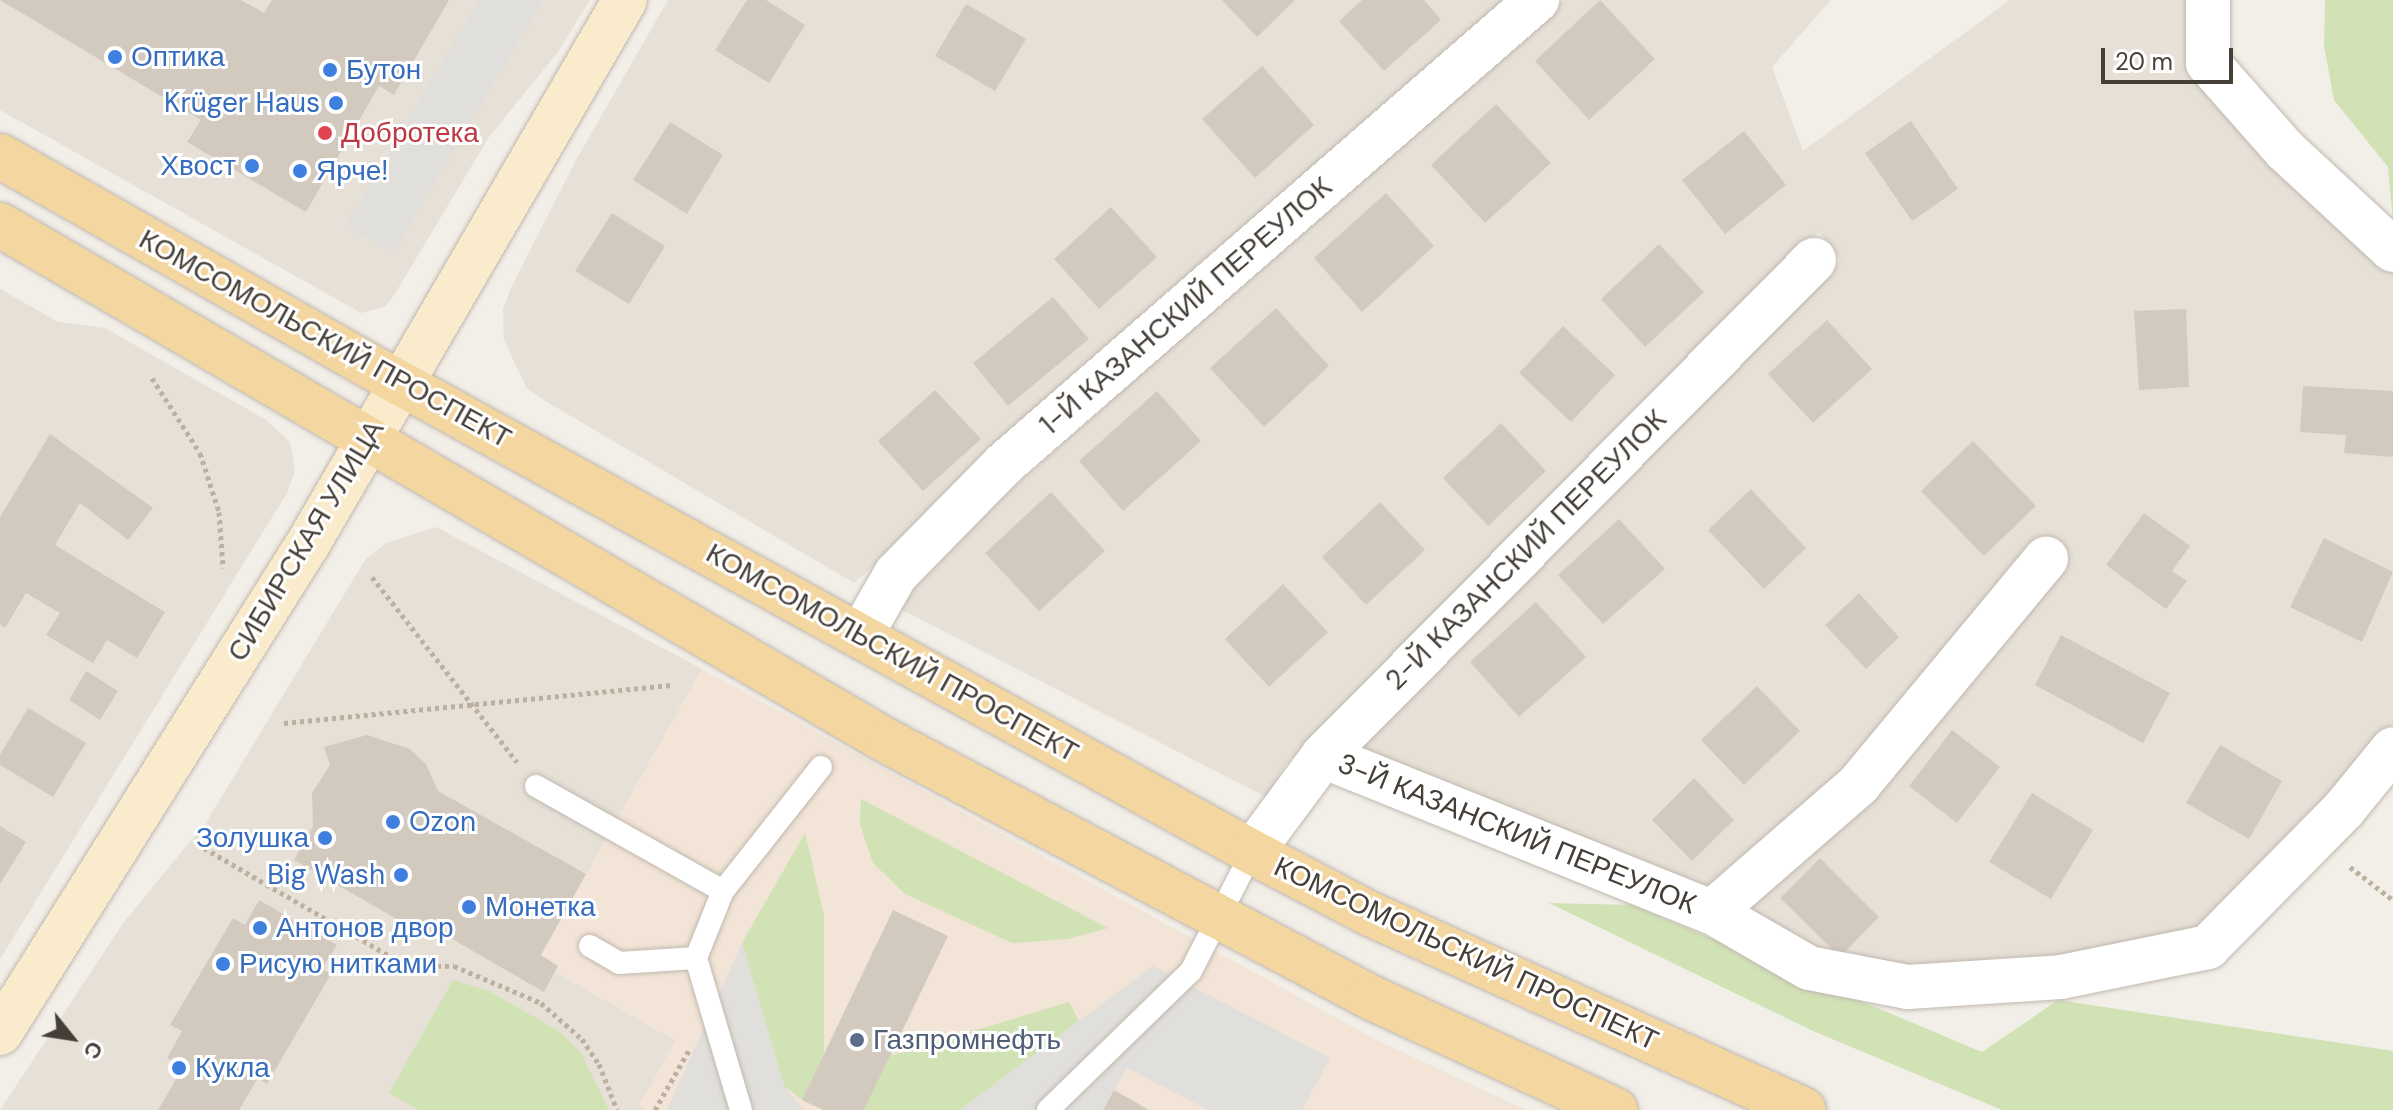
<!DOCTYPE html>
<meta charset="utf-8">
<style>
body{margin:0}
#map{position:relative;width:2393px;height:1110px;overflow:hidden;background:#f2efe8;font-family:"DM Sans",sans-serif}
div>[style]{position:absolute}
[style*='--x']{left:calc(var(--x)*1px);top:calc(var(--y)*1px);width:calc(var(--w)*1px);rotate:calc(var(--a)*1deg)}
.residential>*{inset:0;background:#e6e0d7}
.commercial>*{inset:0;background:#f2e4d6}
.green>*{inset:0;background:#d1e2b5}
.parking>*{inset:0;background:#e1dfdc}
.building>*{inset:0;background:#d3cabf}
.path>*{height:5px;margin-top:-2.5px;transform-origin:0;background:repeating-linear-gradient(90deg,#bdb09e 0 4px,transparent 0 8px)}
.roads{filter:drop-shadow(0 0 2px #c0b8af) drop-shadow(0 0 2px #c0b8af)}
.service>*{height:22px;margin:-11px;padding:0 11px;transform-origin:11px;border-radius:11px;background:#fff}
.minor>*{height:44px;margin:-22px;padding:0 22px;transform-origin:22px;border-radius:22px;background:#fff}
.secondary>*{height:44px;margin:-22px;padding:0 22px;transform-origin:22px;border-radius:22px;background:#f9ebcc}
.primary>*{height:44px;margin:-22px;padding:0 22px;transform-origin:22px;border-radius:22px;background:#f4d6a0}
.dots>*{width:22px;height:22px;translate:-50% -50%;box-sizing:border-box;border:4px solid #fff;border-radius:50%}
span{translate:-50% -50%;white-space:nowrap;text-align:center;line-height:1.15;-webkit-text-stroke:6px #fff;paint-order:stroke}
.shop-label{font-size:28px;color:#366cbe}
.left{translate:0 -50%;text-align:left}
.right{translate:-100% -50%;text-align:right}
.health-label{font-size:28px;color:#be3a42}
.street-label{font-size:28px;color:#453f38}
.service-label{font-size:28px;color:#4e5e75}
.north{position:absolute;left:32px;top:998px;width:80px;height:80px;-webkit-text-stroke:6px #fff;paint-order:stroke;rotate:120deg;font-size:22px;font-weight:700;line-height:32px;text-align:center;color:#453f38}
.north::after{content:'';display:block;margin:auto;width:28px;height:36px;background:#453f38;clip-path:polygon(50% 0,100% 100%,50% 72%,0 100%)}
.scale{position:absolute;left:2101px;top:48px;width:132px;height:36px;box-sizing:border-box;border:4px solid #453f38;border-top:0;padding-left:10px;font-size:24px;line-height:28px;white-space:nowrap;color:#453f38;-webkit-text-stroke:6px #fff;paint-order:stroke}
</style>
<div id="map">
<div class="residential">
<i style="clip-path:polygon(0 0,590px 0,558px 52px,489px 137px,396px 292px,386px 306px,361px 313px,0 110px)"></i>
<i style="clip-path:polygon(668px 0,1513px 0,854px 583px,542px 399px,526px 387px,504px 340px,503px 309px,511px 288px,576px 160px)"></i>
<i style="clip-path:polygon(1564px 0,1831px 0,1772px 67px,1803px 151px,2010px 0,2192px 0,2192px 63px,2393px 270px,2393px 724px,2334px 796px,2199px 930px,2058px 964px,1910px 978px,1818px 958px,1734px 911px,2067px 557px,2041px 536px,1850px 771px,1714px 897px,1353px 752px,1841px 261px,1819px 232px,1285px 765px,1266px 797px,885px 601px)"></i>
<i style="clip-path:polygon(0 289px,58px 322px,105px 328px,265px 419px,290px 442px,295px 471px,287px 493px,0 959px)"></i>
<i style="clip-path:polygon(436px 527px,702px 669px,541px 955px,558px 966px,556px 972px,676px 1041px,639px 1105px,648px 1110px,0 1110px,124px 922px,207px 821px,365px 560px,386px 543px)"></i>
</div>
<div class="commercial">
<i style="clip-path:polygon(702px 669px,1377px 1040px,1526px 1110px,648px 1110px,639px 1105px,676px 1041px,555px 971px,558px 966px,541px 955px)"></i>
</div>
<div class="green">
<i style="clip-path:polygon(2325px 0,2393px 0,2393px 223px,2388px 167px,2334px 100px,2324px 46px)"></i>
<i style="clip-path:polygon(861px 799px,1108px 928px,1068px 939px,1012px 943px,905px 894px,873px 863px,860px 825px)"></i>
<i style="clip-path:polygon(805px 833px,824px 915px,824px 1054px,802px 1100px,784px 1086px,742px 943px)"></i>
<i style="clip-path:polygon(1549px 903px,1632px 905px,1982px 1052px,2058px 1000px,2393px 1051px,2393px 1110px,2002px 1110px,1813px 1031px)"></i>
<i style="clip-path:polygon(453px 980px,489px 991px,559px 1031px,581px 1053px,609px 1110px,418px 1110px,389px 1093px)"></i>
<i style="clip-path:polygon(1069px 1002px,1079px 1021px,960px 1110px,864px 1110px,890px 1056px)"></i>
</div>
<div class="parking">
<i style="clip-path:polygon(479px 0,543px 0,393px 253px,345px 226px)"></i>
<i style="clip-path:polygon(742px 943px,784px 1086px,803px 1110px,667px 1110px)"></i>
<i style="clip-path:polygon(1153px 966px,1330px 1058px,1302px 1110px,1208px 1110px,1127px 1068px,1103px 1110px,960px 1110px)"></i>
</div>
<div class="building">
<i style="clip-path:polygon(0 0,241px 0,264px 13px,272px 0,449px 0,394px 95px,379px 86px,306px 212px,187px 142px,201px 120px)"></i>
<i style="clip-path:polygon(747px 0,766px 0,805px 25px,769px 83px,715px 50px)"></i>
<i style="clip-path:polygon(1222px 0,1295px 0,1257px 37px)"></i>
<i style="clip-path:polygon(1362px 0,1424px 0,1441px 20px,1384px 71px,1339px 21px)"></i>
<i style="clip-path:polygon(1600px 0,1655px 59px,1589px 120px,1535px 61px)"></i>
<i style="clip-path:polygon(966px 4px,1026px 39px,995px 91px,935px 56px)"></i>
<i style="clip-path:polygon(1262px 66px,1314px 125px,1255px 178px,1202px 119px)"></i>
<i style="clip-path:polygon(1496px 104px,1551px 163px,1485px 223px,1431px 165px)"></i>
<i style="clip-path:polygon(1911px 121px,1958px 189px,1912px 221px,1865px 153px)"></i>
<i style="clip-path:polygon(670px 122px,723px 155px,687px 214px,633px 180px)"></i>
<i style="clip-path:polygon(1744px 131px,1786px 185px,1725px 234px,1682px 180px)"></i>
<i style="clip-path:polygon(1386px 193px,1434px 246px,1362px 312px,1314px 258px)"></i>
<i style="clip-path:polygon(1111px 207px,1157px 257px,1099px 309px,1054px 259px)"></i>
<i style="clip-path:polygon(612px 213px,665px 246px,629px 304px,575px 271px)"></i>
<i style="clip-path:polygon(1659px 244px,1704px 292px,1645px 347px,1601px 299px)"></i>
<i style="clip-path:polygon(1053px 297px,1089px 339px,1008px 406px,973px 363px)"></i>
<i style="clip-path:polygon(1276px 308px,1329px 366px,1264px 427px,1210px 368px)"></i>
<i style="clip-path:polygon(2186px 309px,2189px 387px,2139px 390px,2134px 311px)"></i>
<i style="clip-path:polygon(1827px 320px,1872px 369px,1813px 423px,1768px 374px)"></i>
<i style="clip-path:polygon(1563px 326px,1615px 375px,1571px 422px,1519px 373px)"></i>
<i style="clip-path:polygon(2303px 386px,2393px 391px,2393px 457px,2344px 453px,2346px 435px,2300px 432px)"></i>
<i style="clip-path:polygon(935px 390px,981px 439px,923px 491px,878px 441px)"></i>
<i style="clip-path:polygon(1157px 391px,1201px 441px,1123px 511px,1079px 461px)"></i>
<i style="clip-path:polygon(1501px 423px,1546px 471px,1488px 526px,1443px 478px)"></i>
<i style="clip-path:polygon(50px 434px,153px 508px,128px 540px,80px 503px,55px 545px,165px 612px,137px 658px,107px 640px,93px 663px,46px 635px,60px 613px,26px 593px,5px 628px,0 624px,0 517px)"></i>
<i style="clip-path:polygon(1973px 441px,2036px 506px,1984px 556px,1921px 491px)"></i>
<i style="clip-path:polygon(1751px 489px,1806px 548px,1764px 589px,1708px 530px)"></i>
<i style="clip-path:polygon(1051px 492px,1105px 551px,1039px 611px,985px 553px)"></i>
<i style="clip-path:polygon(1380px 502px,1425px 550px,1366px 605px,1322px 557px)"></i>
<i style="clip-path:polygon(2144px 513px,2190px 546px,2172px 571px,2187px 581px,2166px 609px,2106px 565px)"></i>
<i style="clip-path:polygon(1619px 519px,1665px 569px,1603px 624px,1558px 575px)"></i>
<i style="clip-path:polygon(2324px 538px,2393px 572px,2362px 642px,2290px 607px)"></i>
<i style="clip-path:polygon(1283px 584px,1328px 632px,1269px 687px,1225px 639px)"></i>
<i style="clip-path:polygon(1859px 593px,1899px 637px,1866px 669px,1825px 625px)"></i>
<i style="clip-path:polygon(1536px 602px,1586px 657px,1519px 717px,1470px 662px)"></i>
<i style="clip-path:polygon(2061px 635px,2170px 693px,2143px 743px,2035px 685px)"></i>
<i style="clip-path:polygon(86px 671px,118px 691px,100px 720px,69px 700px)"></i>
<i style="clip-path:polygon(1757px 686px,1800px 731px,1744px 785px,1701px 740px)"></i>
<i style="clip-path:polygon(28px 708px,86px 743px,53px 797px,0 765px,0 755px)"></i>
<i style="clip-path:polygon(1952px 730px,2000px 767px,1957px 823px,1909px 786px)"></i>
<i style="clip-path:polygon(367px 735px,410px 749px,426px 764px,438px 791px,586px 874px,541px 955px,558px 966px,544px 992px,438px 931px,433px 940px,294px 860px,313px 826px,312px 793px,330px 765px,324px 747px)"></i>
<i style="clip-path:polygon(2220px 745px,2282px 781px,2249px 839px,2186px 803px)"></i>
<i style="clip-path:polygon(1694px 778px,1734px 820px,1692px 861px,1652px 820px)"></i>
<i style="clip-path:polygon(2032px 793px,2093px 830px,2051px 899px,1989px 862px)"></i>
<i style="clip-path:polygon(0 826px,26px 842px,0 884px)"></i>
<i style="clip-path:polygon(1820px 858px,1879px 917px,1840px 957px,1780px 898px)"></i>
<i style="clip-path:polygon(259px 900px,337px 945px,322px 969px,331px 974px,267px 1084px,258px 1078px,239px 1110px,158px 1110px,183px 1067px,167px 1058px,182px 1031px,170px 1025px,233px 918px,245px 925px)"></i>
<i style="clip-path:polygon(893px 910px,948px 936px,864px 1110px,823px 1110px,802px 1100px)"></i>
<i style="clip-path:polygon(1114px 1090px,1149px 1110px,1103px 1110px)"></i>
</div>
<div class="path">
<i style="--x:152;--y:378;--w:89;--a:57.4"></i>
<i style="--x:200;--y:453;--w:62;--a:72.1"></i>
<i style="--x:219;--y:512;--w:56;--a:85.9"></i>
<i style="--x:372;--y:577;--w:235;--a:51.9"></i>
<i style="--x:284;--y:723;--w:389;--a:-5.6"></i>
<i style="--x:204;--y:848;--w:233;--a:30.2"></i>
<i style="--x:405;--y:965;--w:49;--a:1.2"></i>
<i style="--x:454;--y:966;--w:95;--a:23"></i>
<i style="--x:541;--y:1003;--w:55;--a:41.3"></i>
<i style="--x:582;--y:1039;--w:30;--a:56"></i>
<i style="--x:599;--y:1064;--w:49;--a:68.6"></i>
<i style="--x:2350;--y:867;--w:54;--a:37.5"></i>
<i style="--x:655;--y:1110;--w:69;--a:-60.5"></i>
</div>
<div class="roads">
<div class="service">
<i style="--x:536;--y:786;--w:214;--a:29.3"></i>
<i style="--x:590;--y:946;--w:34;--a:30"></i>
<i style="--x:619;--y:963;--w:77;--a:-3.7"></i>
<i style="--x:741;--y:1110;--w:159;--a:-106.5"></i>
<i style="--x:696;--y:958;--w:72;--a:-68.1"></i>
<i style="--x:723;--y:891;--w:158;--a:-51.7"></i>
<i style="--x:1048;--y:1110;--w:199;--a:-44.2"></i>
<i style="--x:1191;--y:971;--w:134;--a:-62.9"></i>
</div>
<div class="minor">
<i style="--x:2208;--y:0;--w:63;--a:90"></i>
<i style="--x:2208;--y:63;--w:116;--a:48.5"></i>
<i style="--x:2285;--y:150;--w:147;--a:42.8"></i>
<i style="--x:861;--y:635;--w:70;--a:-60.2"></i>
<i style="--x:896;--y:574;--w:154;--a:-45.5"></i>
<i style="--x:1004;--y:464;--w:707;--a:-41.04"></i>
<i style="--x:1323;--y:756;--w:419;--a:21.9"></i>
<i style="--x:1712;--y:912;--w:195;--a:-41"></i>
<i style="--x:1859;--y:784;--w:293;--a:-50.3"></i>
<i style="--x:1252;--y:852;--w:119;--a:-53.5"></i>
<i style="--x:1323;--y:756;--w:698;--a:-45.29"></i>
<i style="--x:1712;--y:912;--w:112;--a:30"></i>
<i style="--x:1809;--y:968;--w:101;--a:10.9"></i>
<i style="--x:1908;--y:987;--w:153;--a:-3.7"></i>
<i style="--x:2061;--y:977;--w:150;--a:-11.5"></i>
<i style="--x:2208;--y:947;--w:194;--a:-45.4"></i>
<i style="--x:2344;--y:809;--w:77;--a:-50.8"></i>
</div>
<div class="secondary">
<i style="--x:0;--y:1033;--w:580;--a:-57.82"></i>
<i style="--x:309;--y:542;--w:627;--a:-59.76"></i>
</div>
<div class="primary">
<i style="--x:0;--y:156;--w:460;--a:29.6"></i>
<i style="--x:400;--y:383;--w:973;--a:28.83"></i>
<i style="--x:1252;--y:852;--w:131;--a:27.7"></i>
<i style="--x:1368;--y:913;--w:478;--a:24.3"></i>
<i style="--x:0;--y:225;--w:1026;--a:30.19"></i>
<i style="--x:887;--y:741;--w:549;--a:27.92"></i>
<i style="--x:1372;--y:998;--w:268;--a:24.7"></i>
</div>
</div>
<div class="dots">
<i style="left:115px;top:57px;background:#3f7fe0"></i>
<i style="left:330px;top:70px;background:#3f7fe0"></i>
<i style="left:336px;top:103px;background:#3f7fe0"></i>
<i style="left:325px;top:133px;background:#e0444e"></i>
<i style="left:252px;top:166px;background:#3f7fe0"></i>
<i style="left:300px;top:171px;background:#3f7fe0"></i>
<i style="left:393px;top:822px;background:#3f7fe0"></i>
<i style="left:325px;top:838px;background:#3f7fe0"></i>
<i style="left:401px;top:875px;background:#3f7fe0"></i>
<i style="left:469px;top:907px;background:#3f7fe0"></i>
<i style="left:260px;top:928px;background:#3f7fe0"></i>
<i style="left:223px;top:964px;background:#3f7fe0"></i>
<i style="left:857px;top:1040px;background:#5c6f8a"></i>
<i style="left:179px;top:1068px;background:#3f7fe0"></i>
</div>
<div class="shop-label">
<span class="left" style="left:131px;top:57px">Оптика</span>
<span class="left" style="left:346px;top:70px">Бутон</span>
<span class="right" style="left:320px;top:103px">Krüger Haus</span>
<span class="right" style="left:236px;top:166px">Хвост</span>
<span class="left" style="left:316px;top:171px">Ярче!</span>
<span class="left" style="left:409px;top:822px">Ozon</span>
<span class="right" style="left:309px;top:838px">Золушка</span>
<span class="right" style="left:385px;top:875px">Big Wash</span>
<span class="left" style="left:485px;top:907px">Монетка</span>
<span class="left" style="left:276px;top:928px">Антонов двор</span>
<span class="left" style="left:239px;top:964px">Рисую нитками</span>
<span class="left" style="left:195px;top:1068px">Кукла</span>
</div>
<div class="health-label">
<span class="left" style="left:341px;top:133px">Добротека</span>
</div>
<div class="street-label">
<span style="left:1186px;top:306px;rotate:-41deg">1-Й КАЗАНСКИЙ ПЕРЕУЛОК</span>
<span style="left:325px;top:339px;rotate:29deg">КОМСОМОЛЬСКИЙ ПРОСПЕКТ</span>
<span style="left:306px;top:541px;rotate:-59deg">СИБИРСКАЯ УЛИЦА</span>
<span style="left:1526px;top:550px;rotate:-45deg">2-Й КАЗАНСКИЙ ПЕРЕУЛОК</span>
<span style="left:892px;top:653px;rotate:29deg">КОМСОМОЛЬСКИЙ ПРОСПЕКТ</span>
<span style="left:1517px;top:834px;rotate:22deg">3-Й КАЗАНСКИЙ ПЕРЕУЛОК</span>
<span style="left:1466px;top:954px;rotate:25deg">КОМСОМОЛЬСКИЙ ПРОСПЕКТ</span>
</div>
<div class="service-label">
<span class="left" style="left:873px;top:1040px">Газпромнефть</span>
</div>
<div class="north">С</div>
<div class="scale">20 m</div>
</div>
